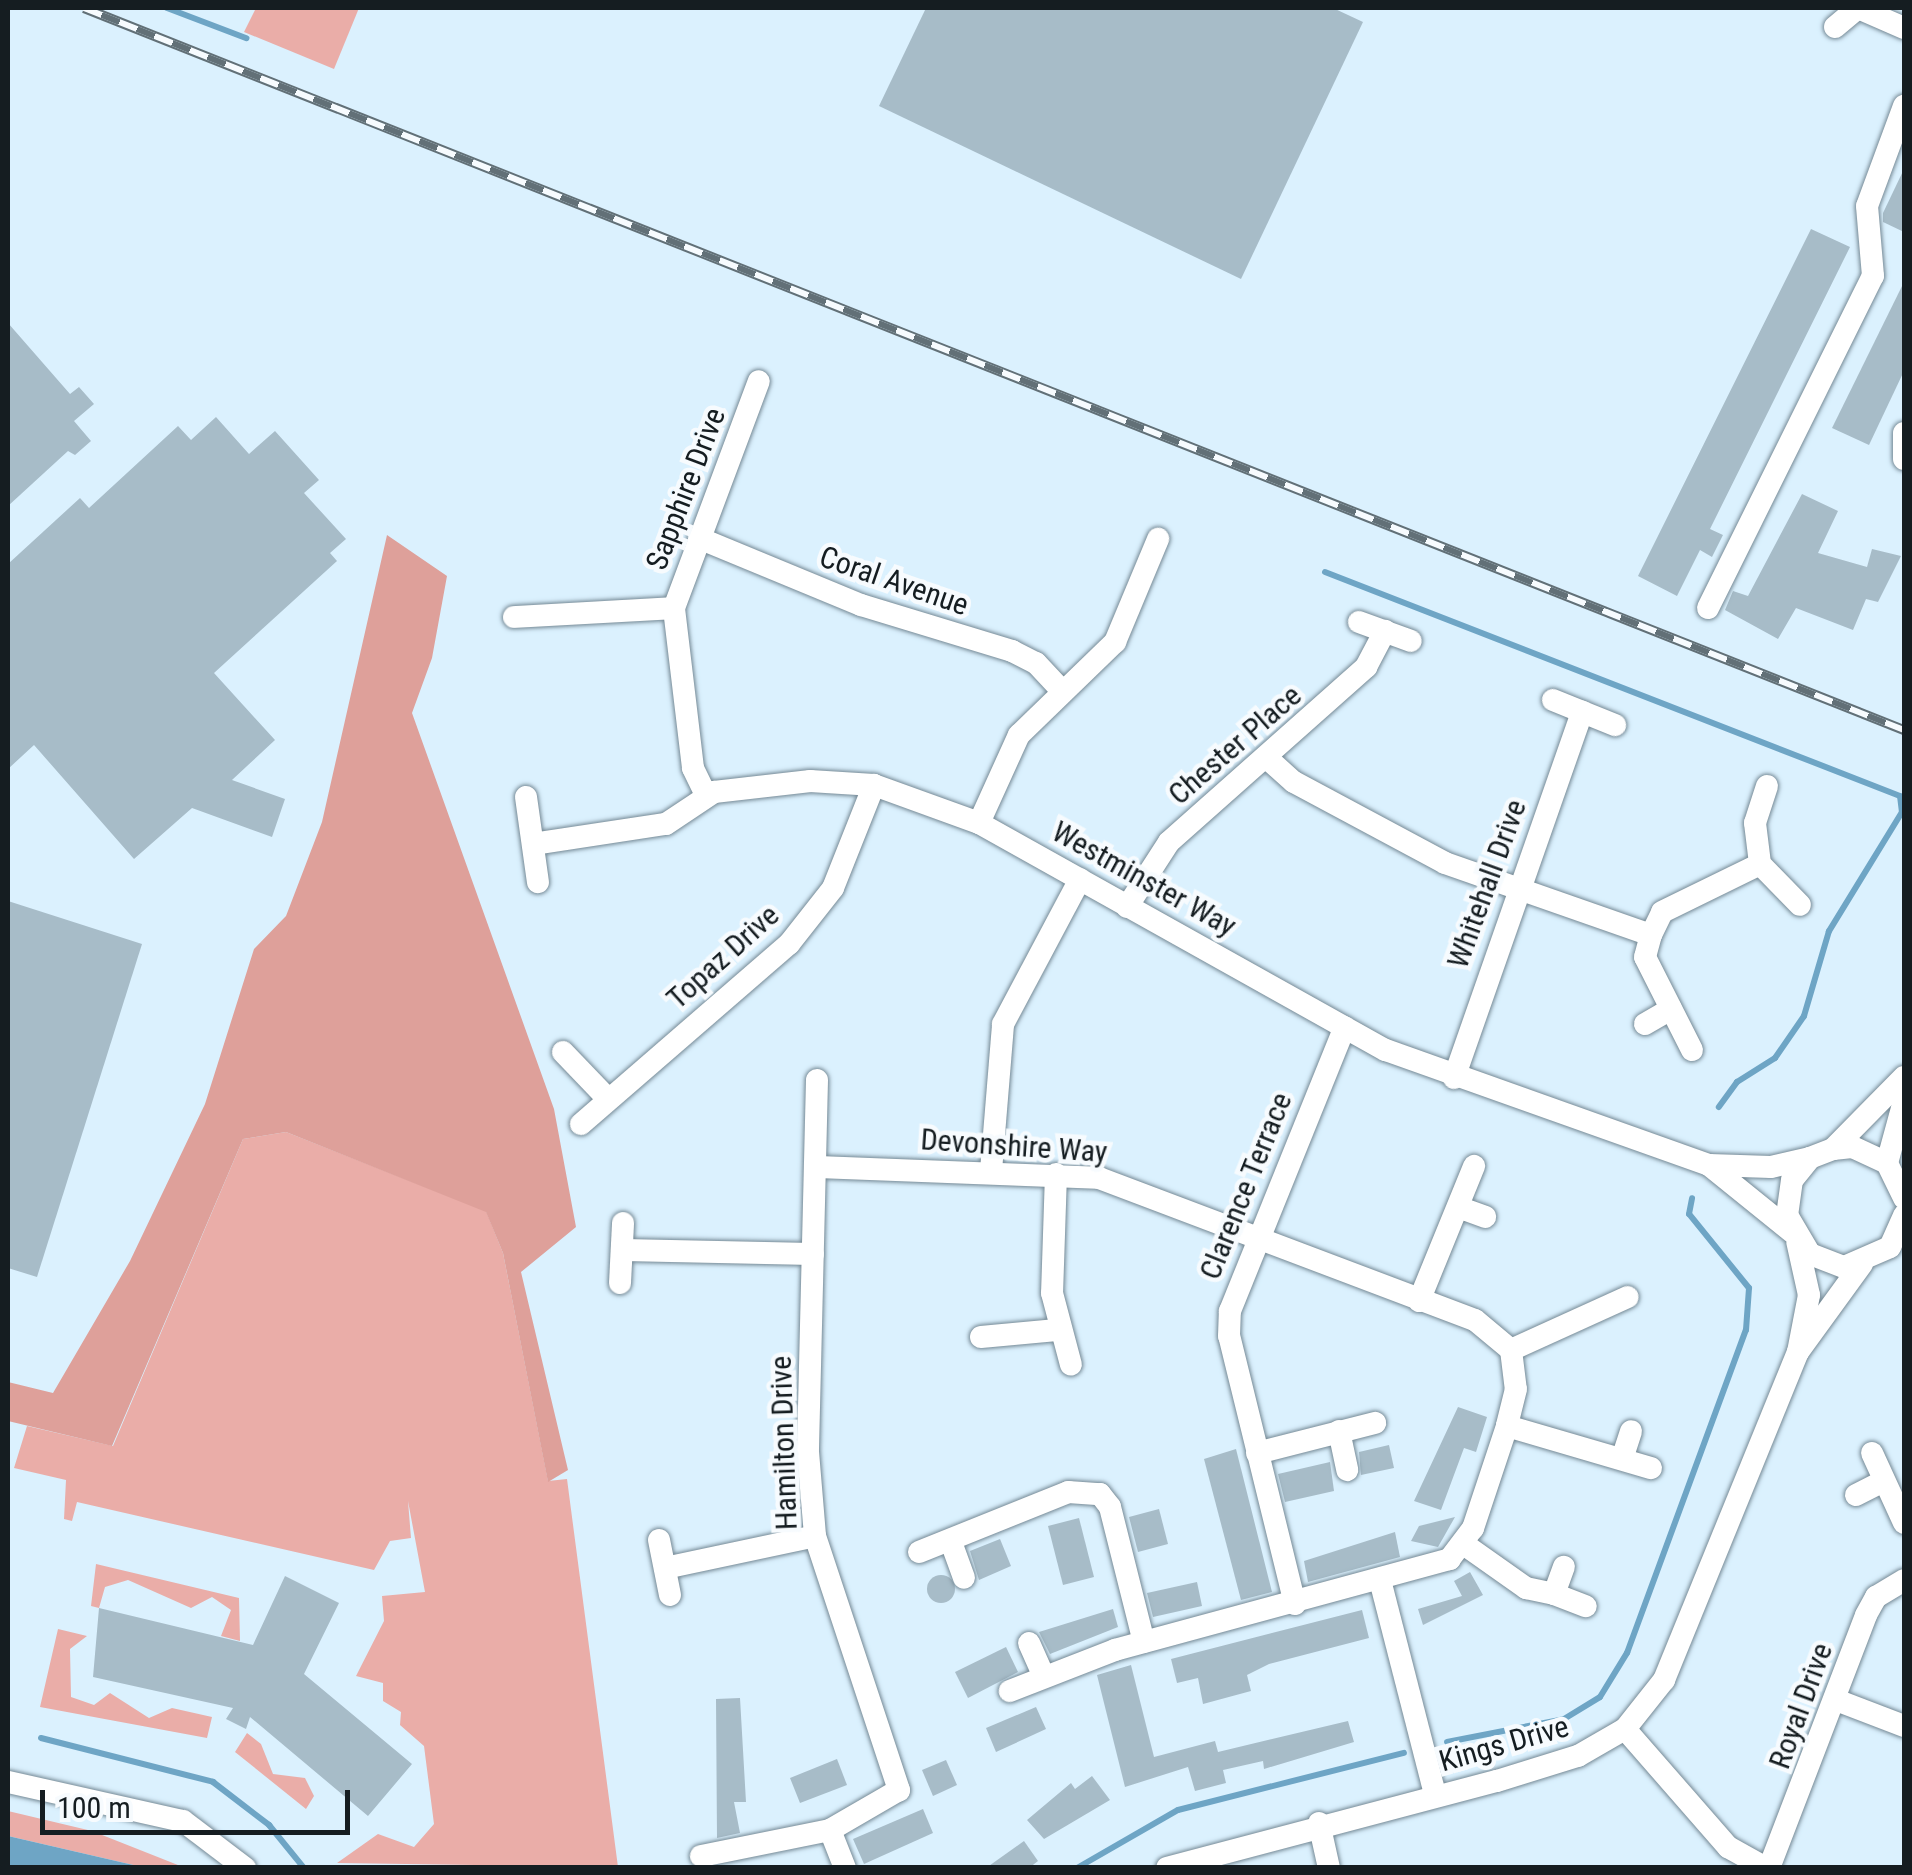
<!DOCTYPE html>
<style>
body{margin:0}
#map{position:relative;width:1912px;height:1875px;overflow:hidden;background:#dbf1fe;font-family:"Roboto Condensed",sans-serif}
div>[style]{position:absolute}
[style*='--x']{left:calc(var(--x)*1px);top:calc(var(--y)*1px);width:calc(var(--w)*1px);rotate:calc(var(--a)*1deg)}
.green>*{inset:0;background:#eaada8}
.forest>*{inset:0;background:#dea09a}
.water>*{inset:0;background:#6ea5c5}
.stream>*{height:6px;margin:-3px;padding:0 3px;transform-origin:3px;border-radius:3px;background:#6ea5c5}
.building>*{inset:0;background:#a7bcc8}
.round{border-radius:50%}
.roads{filter:drop-shadow(0 0 2px #758995) drop-shadow(0 0 2px #758995)}
.street>*{height:22px;margin:-11px;padding:0 11px;transform-origin:11px;border-radius:11px;background:#fff}
.rail>*{height:10px;margin-top:-5px;transform-origin:0;background:repeating-linear-gradient(90deg,#f7fbfe 0 19px,#627077 0 38px);box-sizing:border-box;border-block:2px solid #627077}
span{translate:-50% -50%;white-space:nowrap;text-align:center;line-height:1.15;-webkit-text-stroke:9px #f7fbfe;paint-order:stroke}
.street-label{font-size:30px;color:#151d21}
.frame{position:absolute;inset:0;border:10px solid #151d21;pointer-events:none}
.scale{position:absolute;left:40px;top:1790px;width:310px;height:45px;box-sizing:border-box;border:5px solid #151d21;border-top:0;padding-left:12px;font-size:30px;line-height:35px;white-space:nowrap;color:#151d21;-webkit-text-stroke:8px #f7fbfe;paint-order:stroke}
</style>
<div id="map">
<div class="green">
<i style="clip-path:polygon(256px 8px,359px 8px,334px 69px,244px 32px)"></i>
<i style="clip-path:polygon(286px 1132px,486px 1211px,503px 1253px,548px 1481px,567px 1479px,618px 1867px,337px 1863px,378px 1834px,414px 1847px,434px 1824px,424px 1746px,400px 1725px,401px 1712px,383px 1701px,383px 1683px,356px 1676px,384px 1621px,382px 1596px,425px 1592px,408px 1501px,411px 1538px,390px 1541px,374px 1570px,77px 1502px,72px 1521px,64px 1519px,66px 1480px,14px 1468px,27px 1426px,113px 1446px,243px 1139px)"></i>
<i style="clip-path:polygon(96px 1564px,239px 1598px,240px 1641px,221px 1636px,231px 1610px,212px 1597px,191px 1608px,128px 1580px,105px 1587px,99px 1608px,91px 1606px)"></i>
<i style="clip-path:polygon(58px 1629px,87px 1636px,70px 1649px,71px 1697px,94px 1705px,110px 1693px,149px 1718px,172px 1708px,212px 1717px,207px 1738px,40px 1707px)"></i>
<i style="clip-path:polygon(247px 1733px,261px 1744px,273px 1774px,305px 1778px,314px 1796px,306px 1809px,235px 1752px)"></i>
<i style="clip-path:polygon(8px 1811px,92px 1831px,183px 1867px,142px 1867px,8px 1836px)"></i>
</div>
<div class="forest">
<i style="clip-path:polygon(387px 535px,447px 576px,432px 658px,412px 713px,554px 1109px,576px 1227px,521px 1272px,568px 1470px,548px 1482px,503px 1253px,486px 1212px,286px 1132px,243px 1139px,112px 1446px,8px 1421px,8px 1382px,53px 1393px,130px 1261px,205px 1104px,254px 949px,286px 916px,322px 822px)"></i>
</div>
<div class="water">
<i style="clip-path:polygon(8px 1836px,142px 1867px,8px 1867px)"></i>
</div>
<div class="stream">
<i style="--x:167;--y:8;--w:85;--a:20.8"></i>
<i style="--x:1325;--y:572;--w:617;--a:21.28"></i>
<i style="--x:1900;--y:796;--w:16;--a:83"></i>
<i style="--x:1902;--y:812;--w:140;--a:121.5"></i>
<i style="--x:1829;--y:931;--w:89;--a:106.4"></i>
<i style="--x:1804;--y:1016;--w:51;--a:124.6"></i>
<i style="--x:1775;--y:1058;--w:45;--a:147.7"></i>
<i style="--x:1737;--y:1082;--w:31;--a:126"></i>
<i style="--x:41;--y:1738;--w:178;--a:14.3"></i>
<i style="--x:213;--y:1782;--w:71;--a:37.5"></i>
<i style="--x:269;--y:1825;--w:55;--a:50.9"></i>
<i style="--x:1447;--y:1742;--w:119;--a:-11.1"></i>
<i style="--x:1564;--y:1719;--w:42;--a:-31.4"></i>
<i style="--x:1600;--y:1697;--w:52;--a:-58.5"></i>
<i style="--x:1627;--y:1653;--w:344;--a:-69.8"></i>
<i style="--x:1746;--y:1330;--w:42;--a:-85.9"></i>
<i style="--x:1749;--y:1288;--w:95;--a:-129"></i>
<i style="--x:1689;--y:1214;--w:16;--a:-79"></i>
<i style="--x:1077;--y:1868;--w:116;--a:-29.9"></i>
<i style="--x:1178;--y:1810;--w:233;--a:-14.2"></i>
</div>
<div class="building">
<i style="clip-path:polygon(926px 8px,1333px 8px,1363px 22px,1241px 279px,879px 106px)"></i>
<i style="clip-path:polygon(1904px 169px,1904px 232px,1883px 222px,1883px 213px)"></i>
<i style="clip-path:polygon(1811px 229px,1850px 247px,1710px 529px,1723px 535px,1712px 557px,1700px 550px,1677px 596px,1638px 576px)"></i>
<i style="clip-path:polygon(1904px 282px,1904px 371px,1869px 445px,1832px 428px)"></i>
<i style="clip-path:polygon(8px 323px,70px 394px,79px 387px,94px 404px,74px 421px,91px 441px,75px 455px,68px 451px,8px 506px)"></i>
<i style="clip-path:polygon(216px 417px,249px 454px,275px 431px,319px 480px,304px 493px,346px 539px,330px 553px,337px 561px,214px 673px,275px 740px,232px 780px,285px 799px,272px 837px,192px 808px,134px 859px,34px 745px,8px 769px,8px 564px,80px 498px,89px 508px,178px 426px,191px 440px)"></i>
<i style="clip-path:polygon(1802px 494px,1838px 511px,1818px 553px,1867px 567px,1872px 549px,1901px 556px,1878px 602px,1866px 599px,1853px 630px,1796px 608px,1778px 639px,1725px 610px,1733px 591px,1748px 596px)"></i>
<i style="clip-path:polygon(8px 901px,142px 944px,37px 1277px,8px 1268px)"></i>
<i style="clip-path:polygon(1458px 1407px,1487px 1417px,1476px 1452px,1464px 1448px,1441px 1510px,1414px 1501px)"></i>
<i style="clip-path:polygon(1389px 1445px,1394px 1468px,1361px 1475px,1359px 1452px)"></i>
<i style="clip-path:polygon(1236px 1449px,1272px 1592px,1241px 1600px,1204px 1459px)"></i>
<i style="clip-path:polygon(1330px 1462px,1334px 1491px,1285px 1502px,1278px 1474px)"></i>
<i style="clip-path:polygon(1159px 1509px,1168px 1544px,1138px 1552px,1129px 1517px)"></i>
<i style="clip-path:polygon(1455px 1517px,1438px 1547px,1411px 1541px,1419px 1526px)"></i>
<i style="clip-path:polygon(1079px 1518px,1094px 1577px,1063px 1585px,1048px 1526px)"></i>
<i style="clip-path:polygon(1395px 1532px,1400px 1557px,1308px 1582px,1304px 1561px)"></i>
<i style="clip-path:polygon(1000px 1539px,1011px 1566px,979px 1580px,970px 1551px)"></i>
<i style="clip-path:polygon(1470px 1572px,1483px 1595px,1423px 1625px,1418px 1609px,1462px 1596px,1454px 1581px)"></i>
<i class="round" style="left:927px;top:1575px;width:28px;height:28px"></i>
<i style="clip-path:polygon(285px 1576px,339px 1603px,304px 1674px,412px 1764px,368px 1816px,250px 1717px,246px 1729px,226px 1719px,233px 1708px,93px 1677px,99px 1608px,253px 1645px)"></i>
<i style="clip-path:polygon(1197px 1582px,1202px 1606px,1153px 1617px,1147px 1593px)"></i>
<i style="clip-path:polygon(1113px 1609px,1118px 1627px,1050px 1654px,1039px 1632px)"></i>
<i style="clip-path:polygon(1362px 1610px,1369px 1638px,1269px 1664px,1247px 1675px,1251px 1691px,1203px 1704px,1198px 1678px,1177px 1683px,1171px 1659px)"></i>
<i style="clip-path:polygon(1006px 1647px,1018px 1672px,968px 1698px,955px 1672px)"></i>
<i style="clip-path:polygon(1131px 1665px,1154px 1757px,1215px 1741px,1218px 1752px,1348px 1721px,1354px 1742px,1264px 1769px,1263px 1761px,1223px 1770px,1226px 1783px,1195px 1791px,1188px 1767px,1125px 1787px,1097px 1675px)"></i>
<i style="clip-path:polygon(740px 1698px,746px 1802px,734px 1802px,740px 1833px,717px 1838px,716px 1699px)"></i>
<i style="clip-path:polygon(1036px 1707px,1046px 1729px,996px 1752px,986px 1728px)"></i>
<i style="clip-path:polygon(837px 1759px,847px 1785px,800px 1803px,790px 1778px)"></i>
<i style="clip-path:polygon(946px 1760px,957px 1785px,933px 1796px,922px 1770px)"></i>
<i style="clip-path:polygon(1092px 1776px,1110px 1800px,1044px 1839px,1027px 1820px,1071px 1783px,1075px 1789px)"></i>
<i style="clip-path:polygon(923px 1809px,933px 1833px,864px 1864px,853px 1839px)"></i>
<i style="clip-path:polygon(1024px 1841px,1038px 1861px,1029px 1868px,986px 1868px)"></i>
</div>
<div class="roads">
<div class="street">
<i style="--x:1835;--y:27;--w:30;--a:-40"></i>
<i style="--x:1858;--y:8;--w:50;--a:23.5"></i>
<i style="--x:1904;--y:433;--w:26;--a:90"></i>
<i style="--x:699;--y:538;--w:175;--a:22.5"></i>
<i style="--x:861;--y:605;--w:158;--a:16.9"></i>
<i style="--x:1012;--y:651;--w:27;--a:27"></i>
<i style="--x:1036;--y:663;--w:37;--a:47"></i>
<i style="--x:1708;--y:608;--w:371;--a:-63.6"></i>
<i style="--x:1873;--y:276;--w:70;--a:-94.9"></i>
<i style="--x:1867;--y:206;--w:107;--a:-69.7"></i>
<i style="--x:514;--y:617;--w:160;--a:-3.2"></i>
<i style="--x:1359;--y:622;--w:55;--a:20.1"></i>
<i style="--x:1553;--y:700;--w:67;--a:22"></i>
<i style="--x:1267;--y:758;--w:36;--a:42"></i>
<i style="--x:1294;--y:782;--w:171;--a:28.2"></i>
<i style="--x:1445;--y:863;--w:218;--a:19.3"></i>
<i style="--x:1767;--y:786;--w:39;--a:108"></i>
<i style="--x:1755;--y:823;--w:41;--a:83"></i>
<i style="--x:1760;--y:864;--w:57;--a:45.7"></i>
<i style="--x:706;--y:795;--w:30;--a:-116"></i>
<i style="--x:693;--y:768;--w:161;--a:-96.8"></i>
<i style="--x:674;--y:608;--w:242;--a:-69.5"></i>
<i style="--x:526;--y:797;--w:86;--a:82"></i>
<i style="--x:979;--y:823;--w:97;--a:-65.6"></i>
<i style="--x:1019;--y:735;--w:134;--a:-44.1"></i>
<i style="--x:1115;--y:642;--w:112;--a:-67.3"></i>
<i style="--x:533;--y:844;--w:134;--a:-8.6"></i>
<i style="--x:666;--y:824;--w:58;--a:-33.7"></i>
<i style="--x:714;--y:792;--w:97;--a:-6.5"></i>
<i style="--x:810;--y:781;--w:64;--a:3.6"></i>
<i style="--x:874;--y:785;--w:112;--a:19.9"></i>
<i style="--x:979;--y:823;--w:466;--a:29.2"></i>
<i style="--x:1386;--y:1050;--w:343;--a:19.6"></i>
<i style="--x:1709;--y:1165;--w:107;--a:38.9"></i>
<i style="--x:1127;--y:907;--w:77;--a:-57.1"></i>
<i style="--x:1169;--y:842;--w:264;--a:-41.6"></i>
<i style="--x:1366;--y:667;--w:41;--a:-62.2"></i>
<i style="--x:1645;--y:1024;--w:30;--a:-30"></i>
<i style="--x:1692;--y:1050;--w:104;--a:-116.8"></i>
<i style="--x:1645;--y:957;--w:23;--a:-75"></i>
<i style="--x:1651;--y:935;--w:25;--a:-64"></i>
<i style="--x:1662;--y:912;--w:109;--a:-26.1"></i>
<i style="--x:563;--y:1052;--w:65;--a:46.2"></i>
<i style="--x:1454;--y:1078;--w:388;--a:-70.7"></i>
<i style="--x:817;--y:1080;--w:372;--a:91.4"></i>
<i style="--x:808;--y:1452;--w:84;--a:85.2"></i>
<i style="--x:815;--y:1536;--w:268;--a:71.7"></i>
<i style="--x:899;--y:1790;--w:80;--a:149.9"></i>
<i style="--x:830;--y:1830;--w:41;--a:68.5"></i>
<i style="--x:581;--y:1124;--w:275;--a:-40.9"></i>
<i style="--x:789;--y:944;--w:71;--a:-51.8"></i>
<i style="--x:833;--y:888;--w:111;--a:-68.3"></i>
<i style="--x:1833;--y:1149;--w:101;--a:-45.4"></i>
<i style="--x:1887;--y:1163;--w:64;--a:-74.7"></i>
<i style="--x:1709;--y:1165;--w:62;--a:1.8"></i>
<i style="--x:1771;--y:1167;--w:39;--a:-13"></i>
<i style="--x:816;--y:1167;--w:283;--a:2.2"></i>
<i style="--x:1099;--y:1178;--w:402;--a:20.7"></i>
<i style="--x:1475;--y:1320;--w:47;--a:39.8"></i>
<i style="--x:1511;--y:1350;--w:39;--a:83"></i>
<i style="--x:1516;--y:1389;--w:38;--a:104"></i>
<i style="--x:1507;--y:1426;--w:108;--a:108.4"></i>
<i style="--x:1473;--y:1528;--w:39;--a:127"></i>
<i style="--x:1450;--y:1559;--w:347;--a:164.8"></i>
<i style="--x:1115;--y:1650;--w:113;--a:158.7"></i>
<i style="--x:991;--y:1171;--w:147;--a:-85.3"></i>
<i style="--x:1003;--y:1024;--w:164;--a:-62"></i>
<i style="--x:1056;--y:1174;--w:119;--a:91.9"></i>
<i style="--x:1052;--y:1293;--w:74;--a:75.2"></i>
<i style="--x:1904;--y:1198;--w:39;--a:-116"></i>
<i style="--x:1887;--y:1163;--w:38;--a:-155"></i>
<i style="--x:1852;--y:1147;--w:19;--a:174"></i>
<i style="--x:1833;--y:1149;--w:25;--a:159"></i>
<i style="--x:1810;--y:1158;--w:28;--a:129"></i>
<i style="--x:1792;--y:1180;--w:35;--a:98"></i>
<i style="--x:1787;--y:1215;--w:45;--a:59.5"></i>
<i style="--x:1810;--y:1254;--w:36;--a:21"></i>
<i style="--x:1844;--y:1267;--w:50;--a:-23.5"></i>
<i style="--x:1890;--y:1247;--w:35;--a:-66"></i>
<i style="--x:1458;--y:1207;--w:29;--a:20"></i>
<i style="--x:623;--y:1250;--w:190;--a:1.2"></i>
<i style="--x:620;--y:1283;--w:60;--a:-87.1"></i>
<i style="--x:1419;--y:1301;--w:146;--a:-67.8"></i>
<i style="--x:981;--y:1337;--w:76;--a:-5.3"></i>
<i style="--x:1511;--y:1350;--w:128;--a:-24.4"></i>
<i style="--x:1798;--y:1352;--w:109;--a:-54"></i>
<i style="--x:1507;--y:1426;--w:150;--a:16.3"></i>
<i style="--x:1339;--y:1431;--w:40;--a:78"></i>
<i style="--x:1257;--y:1453;--w:122;--a:-14.3"></i>
<i style="--x:1872;--y:1453;--w:77;--a:65.4"></i>
<i style="--x:1623;--y:1456;--w:26;--a:-72"></i>
<i style="--x:1856;--y:1495;--w:31;--a:-27"></i>
<i style="--x:659;--y:1540;--w:56;--a:78.7"></i>
<i style="--x:951;--y:1542;--w:38;--a:70"></i>
<i style="--x:1465;--y:1545;--w:75;--a:35.2"></i>
<i style="--x:1526;--y:1588;--w:29;--a:12"></i>
<i style="--x:1554;--y:1594;--w:29;--a:-70"></i>
<i style="--x:919;--y:1552;--w:161;--a:-21.9"></i>
<i style="--x:1068;--y:1492;--w:32;--a:4"></i>
<i style="--x:1100;--y:1494;--w:16;--a:52"></i>
<i style="--x:1110;--y:1507;--w:139;--a:75.9"></i>
<i style="--x:665;--y:1568;--w:153;--a:-12"></i>
<i style="--x:1381;--y:1584;--w:217;--a:75.6"></i>
<i style="--x:1554;--y:1594;--w:34;--a:21"></i>
<i style="--x:1295;--y:1604;--w:276;--a:-103.8"></i>
<i style="--x:1229;--y:1336;--w:25;--a:-88"></i>
<i style="--x:1230;--y:1311;--w:306;--a:-68"></i>
<i style="--x:1029;--y:1643;--w:35;--a:66"></i>
<i style="--x:1836;--y:1700;--w:73;--a:20.9"></i>
<i style="--x:1625;--y:1729;--w:157;--a:48.9"></i>
<i style="--x:1728;--y:1847;--w:43;--a:28.9"></i>
<i style="--x:8;--y:1782;--w:179;--a:12.6"></i>
<i style="--x:183;--y:1821;--w:78;--a:37.2"></i>
<i style="--x:1319;--y:1823;--w:46;--a:77.5"></i>
<i style="--x:701;--y:1856;--w:132;--a:-11.4"></i>
<i style="--x:1167;--y:1868;--w:341;--a:-14.8"></i>
<i style="--x:1497;--y:1781;--w:85;--a:-17.2"></i>
<i style="--x:1578;--y:1756;--w:54;--a:-29.9"></i>
<i style="--x:1625;--y:1729;--w:63;--a:-51.5"></i>
<i style="--x:1664;--y:1680;--w:354;--a:-67.8"></i>
<i style="--x:1798;--y:1352;--w:58;--a:-79.1"></i>
<i style="--x:1809;--y:1295;--w:55;--a:-102.5"></i>
<i style="--x:1769;--y:1868;--w:271;--a:-69"></i>
<i style="--x:1866;--y:1615;--w:21;--a:-61"></i>
<i style="--x:1876;--y:1597;--w:33;--a:-31"></i>
</div>
</div>
<div class="rail">
<i style="--x:84;--y:8;--w:1958;--a:21.64"></i>
</div>
<div class="street-label">
<span style="left:686px;top:489px;rotate:-69deg">Sapphire Drive</span>
<span style="left:894px;top:581px;rotate:19deg">Coral Avenue</span>
<span style="left:1235px;top:745px;rotate:-41deg">Chester Place</span>
<span style="left:1144px;top:879px;rotate:29deg">Westminster Way</span>
<span style="left:1487px;top:884px;rotate:-70deg">Whitehall Drive</span>
<span style="left:723px;top:957px;rotate:-42deg">Topaz Drive</span>
<span style="left:1014px;top:1146px;rotate:4deg">Devonshire Way</span>
<span style="left:1246px;top:1186px;rotate:-68deg">Clarence Terrace</span>
<span style="left:784px;top:1443px;rotate:-92deg">Hamilton Drive</span>
<span style="left:1801px;top:1706px;rotate:-70deg">Royal Drive</span>
<span style="left:1504px;top:1744px;rotate:-16deg">Kings Drive</span>
</div>
<div class="frame"></div>
<div class="scale">100 m</div>
</div>
